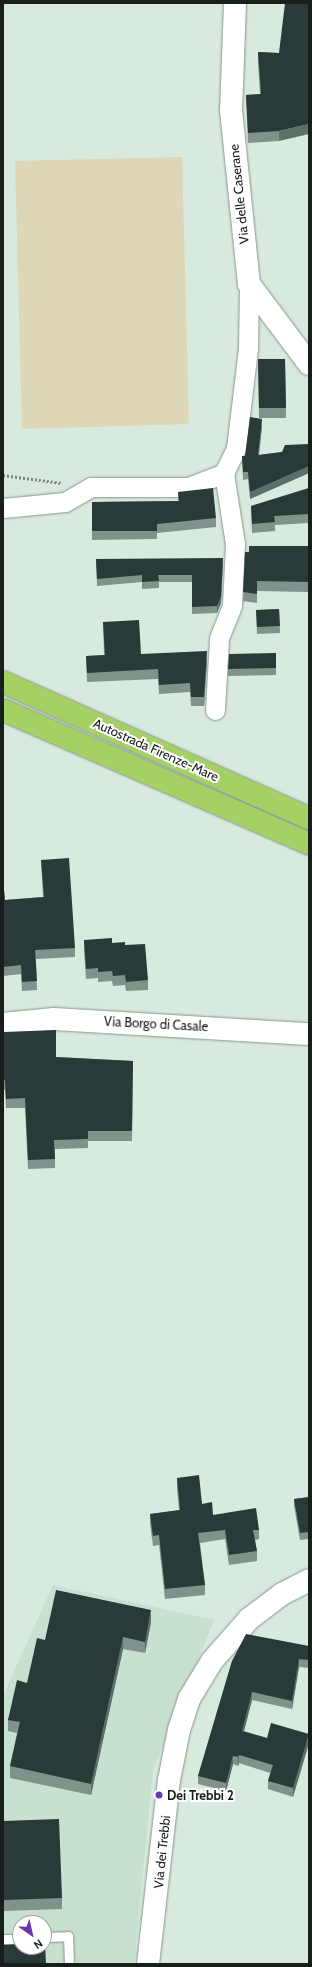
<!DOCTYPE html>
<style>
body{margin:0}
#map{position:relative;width:312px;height:1967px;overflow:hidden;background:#d8e9dd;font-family:Cabin,sans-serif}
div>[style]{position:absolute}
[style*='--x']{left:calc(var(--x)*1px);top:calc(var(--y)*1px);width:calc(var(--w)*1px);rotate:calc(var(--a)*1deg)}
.built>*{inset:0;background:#c8e0d0}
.green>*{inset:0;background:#ddd7b8}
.path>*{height:2.5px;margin-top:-1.25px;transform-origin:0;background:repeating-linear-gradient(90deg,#7c877f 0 2px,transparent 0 4px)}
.roads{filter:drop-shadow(0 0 1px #86968b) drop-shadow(0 0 1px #86968b)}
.service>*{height:9px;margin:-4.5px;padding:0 4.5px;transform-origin:4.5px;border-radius:4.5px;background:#fff}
.minor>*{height:19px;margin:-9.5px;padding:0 9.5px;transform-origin:9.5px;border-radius:9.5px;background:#fff}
.tertiary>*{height:22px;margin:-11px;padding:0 11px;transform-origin:11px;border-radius:11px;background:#fff}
.motorway>*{height:22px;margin:-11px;padding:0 11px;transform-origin:11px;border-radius:11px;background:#a5d164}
.wall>*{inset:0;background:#80928a}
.shaded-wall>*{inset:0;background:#5e6e6a}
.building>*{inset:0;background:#293a38}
.dots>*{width:11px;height:11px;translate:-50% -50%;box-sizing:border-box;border:2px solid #fff;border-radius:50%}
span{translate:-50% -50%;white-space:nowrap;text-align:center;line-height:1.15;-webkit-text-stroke:4px #fff;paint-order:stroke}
.street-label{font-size:13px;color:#181e1a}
.poi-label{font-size:13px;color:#181e1a;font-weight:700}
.left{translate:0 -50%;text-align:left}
.frame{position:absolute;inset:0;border:4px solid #181e1a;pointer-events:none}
.north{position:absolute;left:12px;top:1915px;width:40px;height:40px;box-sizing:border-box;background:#fff;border:1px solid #a3a5a3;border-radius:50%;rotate:146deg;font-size:11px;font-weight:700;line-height:16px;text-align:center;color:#181e1a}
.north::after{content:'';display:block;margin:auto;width:14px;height:18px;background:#6b37ae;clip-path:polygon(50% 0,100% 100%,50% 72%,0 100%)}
</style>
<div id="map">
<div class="built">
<i style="clip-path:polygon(evenodd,53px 1585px,214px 1620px,153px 1771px,134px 1964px,3px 1964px,3px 1696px,53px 1585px,20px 1923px,44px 1923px,44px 1947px,20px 1947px,20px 1923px)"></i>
</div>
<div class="green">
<i style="clip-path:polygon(182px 157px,189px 424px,22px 429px,15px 161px)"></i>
</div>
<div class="path">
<i style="--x:3;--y:475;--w:59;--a:7.9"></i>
</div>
<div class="roads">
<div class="service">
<i style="--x:44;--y:1937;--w:24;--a:-2"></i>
<i style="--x:68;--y:1936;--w:28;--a:88"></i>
<i style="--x:3;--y:1939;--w:17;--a:0"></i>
</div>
<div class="minor">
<i style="--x:3;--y:508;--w:62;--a:-5.5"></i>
<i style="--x:65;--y:502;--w:30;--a:-30"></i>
<i style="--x:91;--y:487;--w:97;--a:0"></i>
<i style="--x:188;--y:487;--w:39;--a:-21"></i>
<i style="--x:224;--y:473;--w:28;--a:-64"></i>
<i style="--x:236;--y:448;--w:100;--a:-83.1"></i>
<i style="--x:248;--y:349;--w:65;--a:-89.1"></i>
<i style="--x:215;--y:710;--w:72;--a:-86.8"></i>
<i style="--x:219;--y:638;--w:35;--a:-68"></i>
<i style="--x:232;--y:605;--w:61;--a:-87.2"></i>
<i style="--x:235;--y:544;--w:72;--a:-98.8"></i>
</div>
<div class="tertiary">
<i style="--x:235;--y:3;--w:107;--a:92.1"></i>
<i style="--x:231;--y:110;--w:175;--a:84.1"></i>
<i style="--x:249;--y:284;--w:100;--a:53.1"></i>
<i style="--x:3;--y:1024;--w:51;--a:-5.6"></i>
<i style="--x:54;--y:1019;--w:255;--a:3.4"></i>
<i style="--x:148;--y:1964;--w:185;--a:-83.5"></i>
<i style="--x:169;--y:1780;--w:51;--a:-78.7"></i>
<i style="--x:179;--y:1730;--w:33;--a:-72"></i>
<i style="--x:189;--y:1699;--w:44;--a:-58.8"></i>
<i style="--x:212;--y:1661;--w:56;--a:-48.6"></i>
<i style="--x:249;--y:1619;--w:41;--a:-37.1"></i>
<i style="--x:282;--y:1594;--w:30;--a:-27"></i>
</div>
<div class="motorway">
<i style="--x:3;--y:682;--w:335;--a:24"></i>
<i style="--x:3;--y:710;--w:334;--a:23.6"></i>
</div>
</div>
<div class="wall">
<i style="clip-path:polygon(258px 52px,279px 53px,279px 141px,248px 143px,246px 95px,260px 94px,258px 62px)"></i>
<i style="clip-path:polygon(258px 359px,285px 359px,286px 418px,259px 418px)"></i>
<i style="clip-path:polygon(262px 426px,259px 455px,282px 452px,309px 444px,309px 473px,250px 499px,248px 479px,243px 480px,242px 456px,245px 456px)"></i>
<i style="clip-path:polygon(309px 488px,309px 523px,275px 525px,275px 531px,252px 533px,251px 506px)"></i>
<i style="clip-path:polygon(178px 492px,216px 518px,216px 527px,157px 533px,157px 539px,92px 540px,92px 502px,178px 501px)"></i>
<i style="clip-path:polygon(309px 546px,309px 592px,257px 591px,257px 603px,243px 601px,245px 552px)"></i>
<i style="clip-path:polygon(96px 559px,223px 565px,221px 603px,217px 613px,192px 614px,192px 582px,159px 582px,159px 588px,142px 589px,142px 582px,97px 586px)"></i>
<i style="clip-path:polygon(279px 609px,280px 633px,257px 634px,256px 610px)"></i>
<i style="clip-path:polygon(103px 622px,141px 654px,207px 660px,204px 706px,191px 706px,190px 692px,159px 694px,158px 679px,87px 682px,86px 656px,104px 655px)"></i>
<i style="clip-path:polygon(276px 653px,276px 675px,228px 676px,228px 669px)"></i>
<i style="clip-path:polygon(41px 860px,75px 948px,75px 957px,36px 959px,37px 990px,22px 991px,21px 974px,3px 976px,3px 880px,5px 900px,43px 897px)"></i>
<i style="clip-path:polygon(84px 940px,112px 943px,125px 945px,148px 980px,148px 990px,126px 991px,125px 985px,113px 986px,112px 981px,98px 982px,98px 978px,86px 979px,84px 950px)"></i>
<i style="clip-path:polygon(3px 1045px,56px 1057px,133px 1061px,132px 1141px,88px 1141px,88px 1148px,55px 1149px,55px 1168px,28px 1169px,25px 1108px,6px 1108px,5px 1090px,3px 1090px)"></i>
<i style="clip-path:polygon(177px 1478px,213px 1515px,259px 1530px,259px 1539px,255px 1540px,257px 1551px,257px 1561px,229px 1565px,225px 1539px,200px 1543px,205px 1585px,205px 1595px,165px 1599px,159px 1545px,153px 1546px,150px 1524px,150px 1514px,179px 1510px,177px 1488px)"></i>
<i style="clip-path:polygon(309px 1497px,309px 1539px,300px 1540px,294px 1506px,294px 1499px)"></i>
<i style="clip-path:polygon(151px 1622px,145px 1653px,123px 1649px,91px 1795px,10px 1778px,10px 1766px,17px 1733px,8px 1731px,8px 1720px,27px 1683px,45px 1640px)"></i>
<i style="clip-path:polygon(309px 1646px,309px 1668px,299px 1667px,292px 1709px,252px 1700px,244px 1731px,267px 1738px,309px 1743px,293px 1797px,268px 1789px,268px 1781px,270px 1773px,239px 1763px,238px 1766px,233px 1764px,226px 1791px,198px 1784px,198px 1776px,232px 1661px)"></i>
<i style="clip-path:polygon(3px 1821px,62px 1898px,62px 1909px,3px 1911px)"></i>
</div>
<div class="shaded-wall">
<i style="clip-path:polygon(309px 124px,309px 134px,279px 141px,279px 131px)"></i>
<i style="clip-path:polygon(262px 419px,262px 426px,258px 462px,258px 455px)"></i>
<i style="clip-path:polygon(309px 466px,309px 473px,250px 499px,250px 492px)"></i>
<i style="clip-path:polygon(223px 558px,221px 603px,217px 613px,217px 606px)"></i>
<i style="clip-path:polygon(207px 651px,207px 660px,204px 706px,204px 697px)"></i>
<i style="clip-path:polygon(151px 1610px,151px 1622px,145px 1653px,145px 1642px)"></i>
<i style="clip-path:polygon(123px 1637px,123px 1649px,91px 1795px,91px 1784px)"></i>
<i style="clip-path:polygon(299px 1659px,299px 1667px,292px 1709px,292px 1701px)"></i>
<i style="clip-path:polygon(252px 1692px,252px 1700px,242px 1739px,242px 1731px)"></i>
<i style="clip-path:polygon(309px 1734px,309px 1743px,293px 1797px,293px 1788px)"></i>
<i style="clip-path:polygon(239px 1755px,239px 1763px,238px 1766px,238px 1757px)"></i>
<i style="clip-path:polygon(233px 1756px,233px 1764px,226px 1791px,226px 1783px)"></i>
</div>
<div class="building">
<i style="clip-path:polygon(285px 3px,309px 3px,309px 124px,279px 131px,248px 133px,246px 95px,261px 94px,258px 52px,279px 53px)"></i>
<i style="clip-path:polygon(258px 359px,285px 359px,286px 408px,259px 408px)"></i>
<i style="clip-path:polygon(250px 417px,262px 419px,258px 455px,282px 452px,285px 445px,309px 444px,309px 466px,250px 492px,248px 472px,243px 472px,242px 456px,245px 456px)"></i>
<i style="clip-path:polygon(213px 488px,216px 518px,157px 524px,157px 531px,92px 531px,92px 502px,179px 501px,178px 492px)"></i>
<i style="clip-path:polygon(309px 488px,309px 514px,274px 516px,275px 522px,252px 524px,251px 506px)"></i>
<i style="clip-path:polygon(249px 546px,309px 546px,309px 582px,257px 581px,257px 594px,243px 592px,245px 552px,249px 552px)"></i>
<i style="clip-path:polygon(223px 558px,221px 596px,217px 606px,192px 607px,192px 575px,158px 575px,159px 581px,142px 582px,142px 575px,97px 579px,96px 559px)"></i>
<i style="clip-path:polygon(279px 609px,280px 626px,257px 627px,256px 610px)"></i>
<i style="clip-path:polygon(139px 620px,141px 654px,207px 651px,204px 697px,191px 697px,190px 683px,159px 685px,158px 669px,87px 673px,86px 656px,105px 655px,103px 622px)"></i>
<i style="clip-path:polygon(276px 653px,276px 668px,228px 669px,229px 654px)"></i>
<i style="clip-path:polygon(69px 858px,75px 948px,35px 950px,37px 981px,22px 982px,21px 965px,3px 967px,3px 880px,5px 900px,44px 897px,41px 860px)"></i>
<i style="clip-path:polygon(112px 938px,112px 943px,125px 942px,125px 945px,145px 944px,148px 980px,126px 982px,125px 975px,113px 976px,112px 971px,98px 972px,98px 968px,86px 969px,84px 940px)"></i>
<i style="clip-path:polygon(56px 1030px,56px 1057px,133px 1061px,132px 1131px,88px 1131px,88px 1139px,54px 1140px,55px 1159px,28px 1160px,25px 1098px,6px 1099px,5px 1080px,3px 1080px,3px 1045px,4px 1044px,4px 1032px)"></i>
<i style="clip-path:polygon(199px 1475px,202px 1504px,212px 1502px,213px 1515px,256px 1508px,259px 1530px,253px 1530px,257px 1551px,229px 1555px,225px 1530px,198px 1533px,205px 1585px,165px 1589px,159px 1535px,153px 1536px,150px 1514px,180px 1510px,177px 1478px)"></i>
<i style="clip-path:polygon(309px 1497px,309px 1532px,300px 1533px,294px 1499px)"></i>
<i style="clip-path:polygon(56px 1590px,151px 1610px,145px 1642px,123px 1637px,91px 1784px,10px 1766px,20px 1722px,8px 1720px,17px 1680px,27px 1683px,37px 1638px,45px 1640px)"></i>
<i style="clip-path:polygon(246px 1634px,309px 1646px,309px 1660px,299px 1659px,292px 1701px,252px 1692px,242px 1731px,267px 1738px,271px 1723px,309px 1734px,293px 1788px,268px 1781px,273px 1765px,239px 1755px,238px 1757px,233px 1756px,226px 1783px,198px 1776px,232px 1661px)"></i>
<i style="clip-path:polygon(59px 1819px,62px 1898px,3px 1900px,3px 1821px)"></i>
<i style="clip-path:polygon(44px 1943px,45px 1943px,46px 1964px,3px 1964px,3px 1945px,20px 1944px,20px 1947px,44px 1947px)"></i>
</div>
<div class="dots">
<i style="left:159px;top:1795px;background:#6b37ae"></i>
</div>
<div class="street-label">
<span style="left:239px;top:194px;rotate:-96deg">Via delle Caserane</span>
<span style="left:156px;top:750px;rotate:24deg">Autostrada Firenze-Mare</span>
<span style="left:156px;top:1024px;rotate:3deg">Via Borgo di Casale</span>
<span style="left:162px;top:1852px;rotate:-84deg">Via dei Trebbi</span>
</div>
<div class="poi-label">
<span class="left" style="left:167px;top:1795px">Dei Trebbi 2</span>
</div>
<div class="frame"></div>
<div class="north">N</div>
</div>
